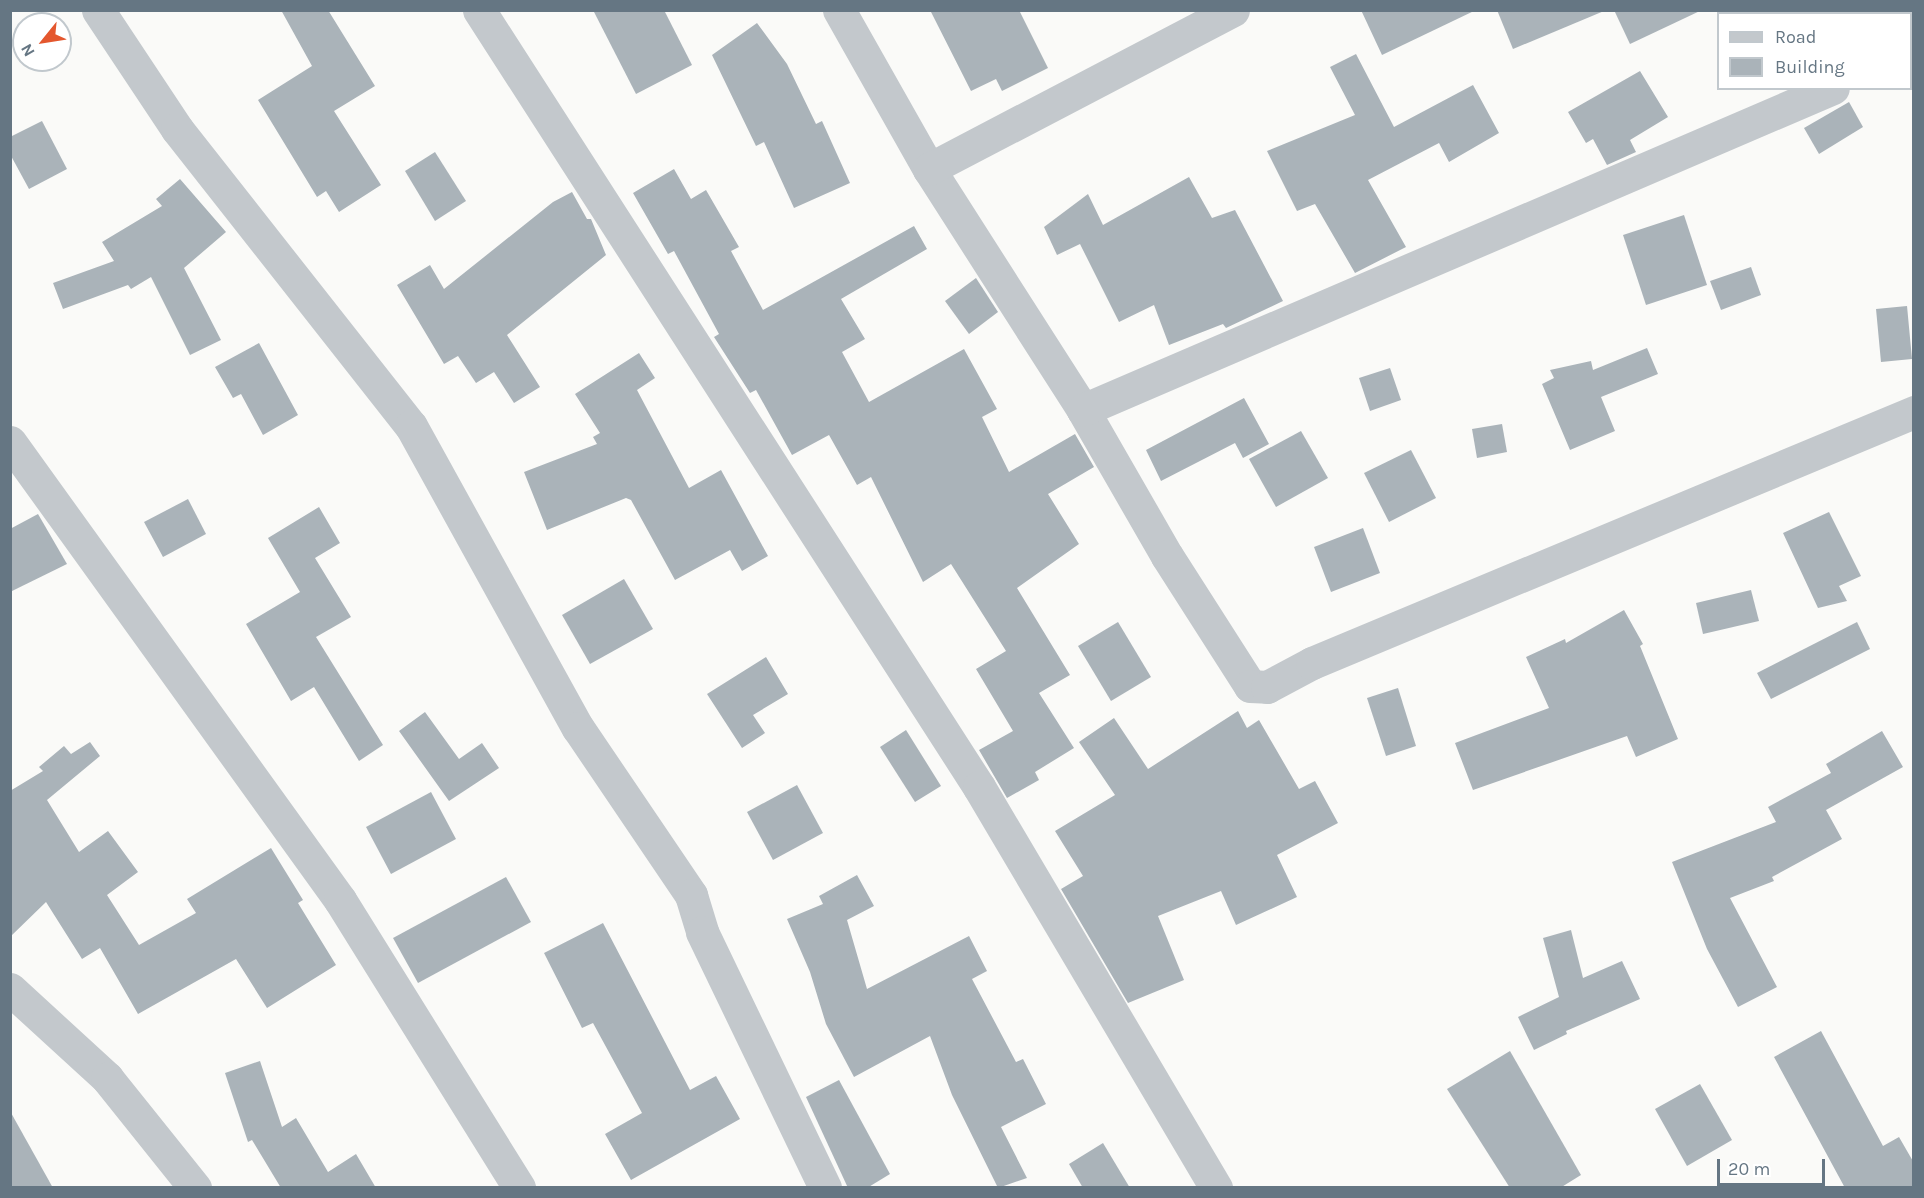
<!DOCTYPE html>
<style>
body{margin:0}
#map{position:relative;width:1924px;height:1198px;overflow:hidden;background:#fafaf8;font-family:Karla,sans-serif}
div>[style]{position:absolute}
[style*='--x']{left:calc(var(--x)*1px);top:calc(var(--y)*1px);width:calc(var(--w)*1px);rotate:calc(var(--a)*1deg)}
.building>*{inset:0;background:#aab3b9}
.minor>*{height:33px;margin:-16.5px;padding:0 16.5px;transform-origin:16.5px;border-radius:16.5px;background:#c3c8cc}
span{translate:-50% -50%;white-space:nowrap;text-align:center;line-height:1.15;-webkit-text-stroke:6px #fff;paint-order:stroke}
.frame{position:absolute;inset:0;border:12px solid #657683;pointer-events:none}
.legend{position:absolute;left:1717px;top:12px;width:195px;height:78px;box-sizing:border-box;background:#fff;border:2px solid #c1c8cd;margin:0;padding:8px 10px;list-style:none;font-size:18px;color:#657683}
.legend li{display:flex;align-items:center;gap:12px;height:30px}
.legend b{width:30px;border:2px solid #c1c8cd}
.north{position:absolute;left:12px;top:12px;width:60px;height:60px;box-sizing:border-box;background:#fff;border:2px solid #c1c8cd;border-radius:50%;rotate:240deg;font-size:16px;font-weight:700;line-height:24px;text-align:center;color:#657683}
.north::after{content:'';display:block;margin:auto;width:21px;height:27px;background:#e4572e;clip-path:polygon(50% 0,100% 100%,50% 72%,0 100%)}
.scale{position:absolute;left:1717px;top:1159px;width:108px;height:27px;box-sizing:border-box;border:3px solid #657683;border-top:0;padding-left:8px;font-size:18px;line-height:21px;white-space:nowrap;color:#657683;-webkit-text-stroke:4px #fff;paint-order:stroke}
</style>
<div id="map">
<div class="building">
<i style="clip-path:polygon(281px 10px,328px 10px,375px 86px,334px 111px,381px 185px,339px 212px,326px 191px,317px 197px,258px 100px,312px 66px)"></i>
<i style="clip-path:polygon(593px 10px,664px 10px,692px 65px,636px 94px)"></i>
<i style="clip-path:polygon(930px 10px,1019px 10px,1048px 68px,1002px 91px,996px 79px,971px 91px)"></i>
<i style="clip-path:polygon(1361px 10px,1476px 10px,1382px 55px)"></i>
<i style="clip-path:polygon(1497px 10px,1604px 10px,1604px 11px,1513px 49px)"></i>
<i style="clip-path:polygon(1614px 10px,1702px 10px,1630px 44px)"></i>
<i style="clip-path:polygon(757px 23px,787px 64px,816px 124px,822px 121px,850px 183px,794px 208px,764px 142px,756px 146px,712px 55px)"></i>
<i style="clip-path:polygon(1356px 54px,1394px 127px,1473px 85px,1499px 133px,1449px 162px,1439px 143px,1368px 180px,1406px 247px,1355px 273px,1315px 204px,1297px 211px,1267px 151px,1355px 115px,1330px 67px)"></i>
<i style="clip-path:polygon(1640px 71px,1668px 117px,1630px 140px,1636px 152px,1607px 165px,1593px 139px,1586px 143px,1568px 112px)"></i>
<i style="clip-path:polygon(1849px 102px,1863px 127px,1819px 154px,1804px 128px)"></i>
<i style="clip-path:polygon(42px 121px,67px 169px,29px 189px,10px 154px,10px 137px)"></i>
<i style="clip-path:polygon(435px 152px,466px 201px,435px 221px,405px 171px)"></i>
<i style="clip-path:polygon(674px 169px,691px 199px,706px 190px,739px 247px,731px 251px,763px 310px,914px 226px,927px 249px,841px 299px,865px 339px,842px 352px,869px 402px,964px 349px,997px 409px,982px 417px,1009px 472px,1075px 434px,1094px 467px,1048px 494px,1079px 544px,1017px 588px,1070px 675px,1039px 693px,1074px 748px,1035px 772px,1039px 780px,1007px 798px,979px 750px,1013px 731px,976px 669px,1006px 651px,951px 564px,923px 582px,871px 477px,857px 485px,829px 435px,792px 455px,756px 390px,750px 393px,714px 337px,719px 334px,674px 251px,668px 254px,633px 193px)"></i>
<i style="clip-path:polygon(1189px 177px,1212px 218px,1235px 210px,1283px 301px,1226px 328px,1223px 324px,1169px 345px,1154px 305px,1119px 322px,1080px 244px,1057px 255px,1044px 227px,1088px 194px,1103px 225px)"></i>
<i style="clip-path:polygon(180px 179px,226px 232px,184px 268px,221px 340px,190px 355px,151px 277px,131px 289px,128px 285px,63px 309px,53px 283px,114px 261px,102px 242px,162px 206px,156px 199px)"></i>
<i style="clip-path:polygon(572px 192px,587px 219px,591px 219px,606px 255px,507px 335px,540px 387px,514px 403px,494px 372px,476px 383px,458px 356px,444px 364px,397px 285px,430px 265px,444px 289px,553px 202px)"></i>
<i style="clip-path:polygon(1684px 215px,1707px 285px,1646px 305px,1623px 235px)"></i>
<i style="clip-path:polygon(1751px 267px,1761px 295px,1721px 310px,1710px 281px)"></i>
<i style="clip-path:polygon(976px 278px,998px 312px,969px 334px,945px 301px)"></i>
<i style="clip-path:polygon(1907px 306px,1912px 359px,1881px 362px,1876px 309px)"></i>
<i style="clip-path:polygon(259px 343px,298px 415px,263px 435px,241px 394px,233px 398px,215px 367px)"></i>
<i style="clip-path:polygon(1647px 348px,1658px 374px,1601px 397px,1615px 431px,1570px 450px,1542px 384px,1554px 378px,1550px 370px,1591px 361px,1593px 370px)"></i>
<i style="clip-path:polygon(639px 353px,655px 378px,637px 390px,689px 488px,721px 470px,768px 556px,742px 571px,730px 550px,675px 580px,631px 500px,626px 498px,547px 530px,524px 472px,597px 444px,593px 437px,600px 433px,575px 394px)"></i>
<i style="clip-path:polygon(1390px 368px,1401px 400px,1370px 411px,1359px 378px)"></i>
<i style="clip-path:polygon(1244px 398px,1269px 444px,1243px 458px,1235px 443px,1161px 481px,1146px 450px)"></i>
<i style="clip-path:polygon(1502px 424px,1507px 452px,1477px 458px,1472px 429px)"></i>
<i style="clip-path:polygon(1301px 431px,1328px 478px,1276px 507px,1249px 459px)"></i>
<i style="clip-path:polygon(1411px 450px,1436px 498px,1389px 522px,1364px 473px)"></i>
<i style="clip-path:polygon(188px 499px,206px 534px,163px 557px,144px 522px)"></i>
<i style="clip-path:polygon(319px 507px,340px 543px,315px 558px,351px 617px,316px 637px,383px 745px,359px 761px,314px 687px,291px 701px,246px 624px,300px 592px,268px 538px)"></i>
<i style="clip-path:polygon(1829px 512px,1861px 576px,1839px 586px,1847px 601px,1818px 608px,1783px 533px)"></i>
<i style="clip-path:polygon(38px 514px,67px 564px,10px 592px,10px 529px)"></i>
<i style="clip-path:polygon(1363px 528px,1380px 573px,1331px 592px,1314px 547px)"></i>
<i style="clip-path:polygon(624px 579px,653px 629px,590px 664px,562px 615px)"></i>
<i style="clip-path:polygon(1751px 590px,1759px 621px,1703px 634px,1696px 603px)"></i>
<i style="clip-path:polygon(1624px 610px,1643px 644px,1640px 646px,1678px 739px,1636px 757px,1627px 736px,1473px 790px,1455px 743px,1549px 708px,1526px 657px,1565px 639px,1566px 643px)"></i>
<i style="clip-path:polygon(1118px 622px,1151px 677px,1111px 701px,1078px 646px)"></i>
<i style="clip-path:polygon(1857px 622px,1870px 649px,1771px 699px,1757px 673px)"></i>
<i style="clip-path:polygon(766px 657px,788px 694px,753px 715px,765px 733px,742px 748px,707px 694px)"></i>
<i style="clip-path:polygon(1398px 688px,1416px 746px,1386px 756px,1367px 698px)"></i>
<i style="clip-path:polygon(1238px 711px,1247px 728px,1259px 720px,1299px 789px,1315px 781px,1338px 823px,1277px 855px,1297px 897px,1236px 925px,1221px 891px,1158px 916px,1184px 980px,1128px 1003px,1061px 889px,1083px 876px,1055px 831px,1115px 795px,1079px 742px,1114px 718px,1148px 769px)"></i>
<i style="clip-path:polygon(425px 712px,459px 759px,482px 743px,499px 768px,449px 801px,399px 731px)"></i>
<i style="clip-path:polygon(906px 730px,941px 786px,915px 802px,880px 747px)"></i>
<i style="clip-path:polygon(1882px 731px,1903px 767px,1826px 810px,1842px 839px,1772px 877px,1774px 881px,1730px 898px,1777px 987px,1738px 1007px,1707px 949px,1672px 862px,1776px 822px,1768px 807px,1831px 773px,1826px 764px)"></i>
<i style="clip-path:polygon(90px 742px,100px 756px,47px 800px,79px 852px,108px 831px,138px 872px,107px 895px,139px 945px,196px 913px,187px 899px,271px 848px,303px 900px,298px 903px,336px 965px,267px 1008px,236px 959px,138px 1014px,100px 948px,82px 959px,46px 902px,10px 937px,10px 791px,43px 771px,39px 767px,64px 746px,71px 754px)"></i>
<i style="clip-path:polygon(797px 785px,823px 833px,773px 860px,747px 812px)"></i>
<i style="clip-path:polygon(431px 792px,456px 839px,391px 874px,366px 827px)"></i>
<i style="clip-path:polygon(857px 875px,874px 906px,847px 920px,867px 989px,969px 936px,987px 971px,972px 979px,1016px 1062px,1023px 1059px,1046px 1104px,1001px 1127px,1027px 1178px,998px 1188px,952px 1095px,930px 1036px,854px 1077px,826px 1024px,810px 972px,787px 919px,823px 904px,819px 896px)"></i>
<i style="clip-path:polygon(506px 877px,531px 922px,418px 983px,393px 938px)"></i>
<i style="clip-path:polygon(603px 923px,690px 1090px,716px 1076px,740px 1119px,631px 1180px,605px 1134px,642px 1113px,593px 1023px,582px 1028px,544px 953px)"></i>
<i style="clip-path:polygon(1571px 930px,1583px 978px,1622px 961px,1640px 999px,1566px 1031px,1567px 1034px,1534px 1050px,1518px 1017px,1559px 997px,1543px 938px)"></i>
<i style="clip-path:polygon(1821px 1031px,1883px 1146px,1899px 1137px,1914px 1163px,1914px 1188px,1845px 1188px,1774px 1057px)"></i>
<i style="clip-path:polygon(1510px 1051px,1581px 1175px,1560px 1188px,1510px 1188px,1447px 1089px)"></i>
<i style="clip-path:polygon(260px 1061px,282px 1127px,296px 1118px,328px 1172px,356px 1154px,376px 1188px,281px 1188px,252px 1140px,248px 1142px,225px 1073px)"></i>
<i style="clip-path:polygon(839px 1080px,890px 1174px,867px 1188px,848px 1188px,806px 1097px)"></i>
<i style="clip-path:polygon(1700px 1084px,1732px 1140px,1687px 1166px,1655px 1109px)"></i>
<i style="clip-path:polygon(10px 1111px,53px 1188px,10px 1188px)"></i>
<i style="clip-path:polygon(1103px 1143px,1130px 1188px,1083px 1188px,1069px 1164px)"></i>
</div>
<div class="minor">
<i style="--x:98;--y:10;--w:143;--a:56.4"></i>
<i style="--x:177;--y:129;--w:378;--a:51.8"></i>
<i style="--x:411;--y:426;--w:345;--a:61.1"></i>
<i style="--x:578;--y:728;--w:202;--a:55.9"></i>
<i style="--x:691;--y:895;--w:39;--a:73"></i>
<i style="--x:702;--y:932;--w:284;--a:64.3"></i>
<i style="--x:479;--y:10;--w:924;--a:57.24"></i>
<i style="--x:979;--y:787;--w:466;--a:59.4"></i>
<i style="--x:839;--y:10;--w:183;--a:60.5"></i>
<i style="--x:929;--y:169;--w:286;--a:57.4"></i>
<i style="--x:1083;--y:410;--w:168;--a:60.1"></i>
<i style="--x:1167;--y:556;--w:154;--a:57.4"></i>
<i style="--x:1250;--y:686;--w:17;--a:3"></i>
<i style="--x:1267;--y:687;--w:51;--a:-28.1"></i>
<i style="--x:1312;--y:663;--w:652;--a:-22.63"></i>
<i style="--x:1910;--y:62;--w:4;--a:0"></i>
<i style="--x:929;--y:169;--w:343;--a:-27.6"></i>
<i style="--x:1083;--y:410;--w:816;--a:-23.24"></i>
<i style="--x:10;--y:442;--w:565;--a:54.23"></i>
<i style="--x:340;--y:900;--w:339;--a:58.1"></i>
<i style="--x:10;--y:989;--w:132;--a:42.5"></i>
<i style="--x:107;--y:1078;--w:141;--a:51.3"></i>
</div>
<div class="frame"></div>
<ul class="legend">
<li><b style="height:8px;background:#c3c8cc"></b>Road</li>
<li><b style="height:16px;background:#aab3b9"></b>Building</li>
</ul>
<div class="north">N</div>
<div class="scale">20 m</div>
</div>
